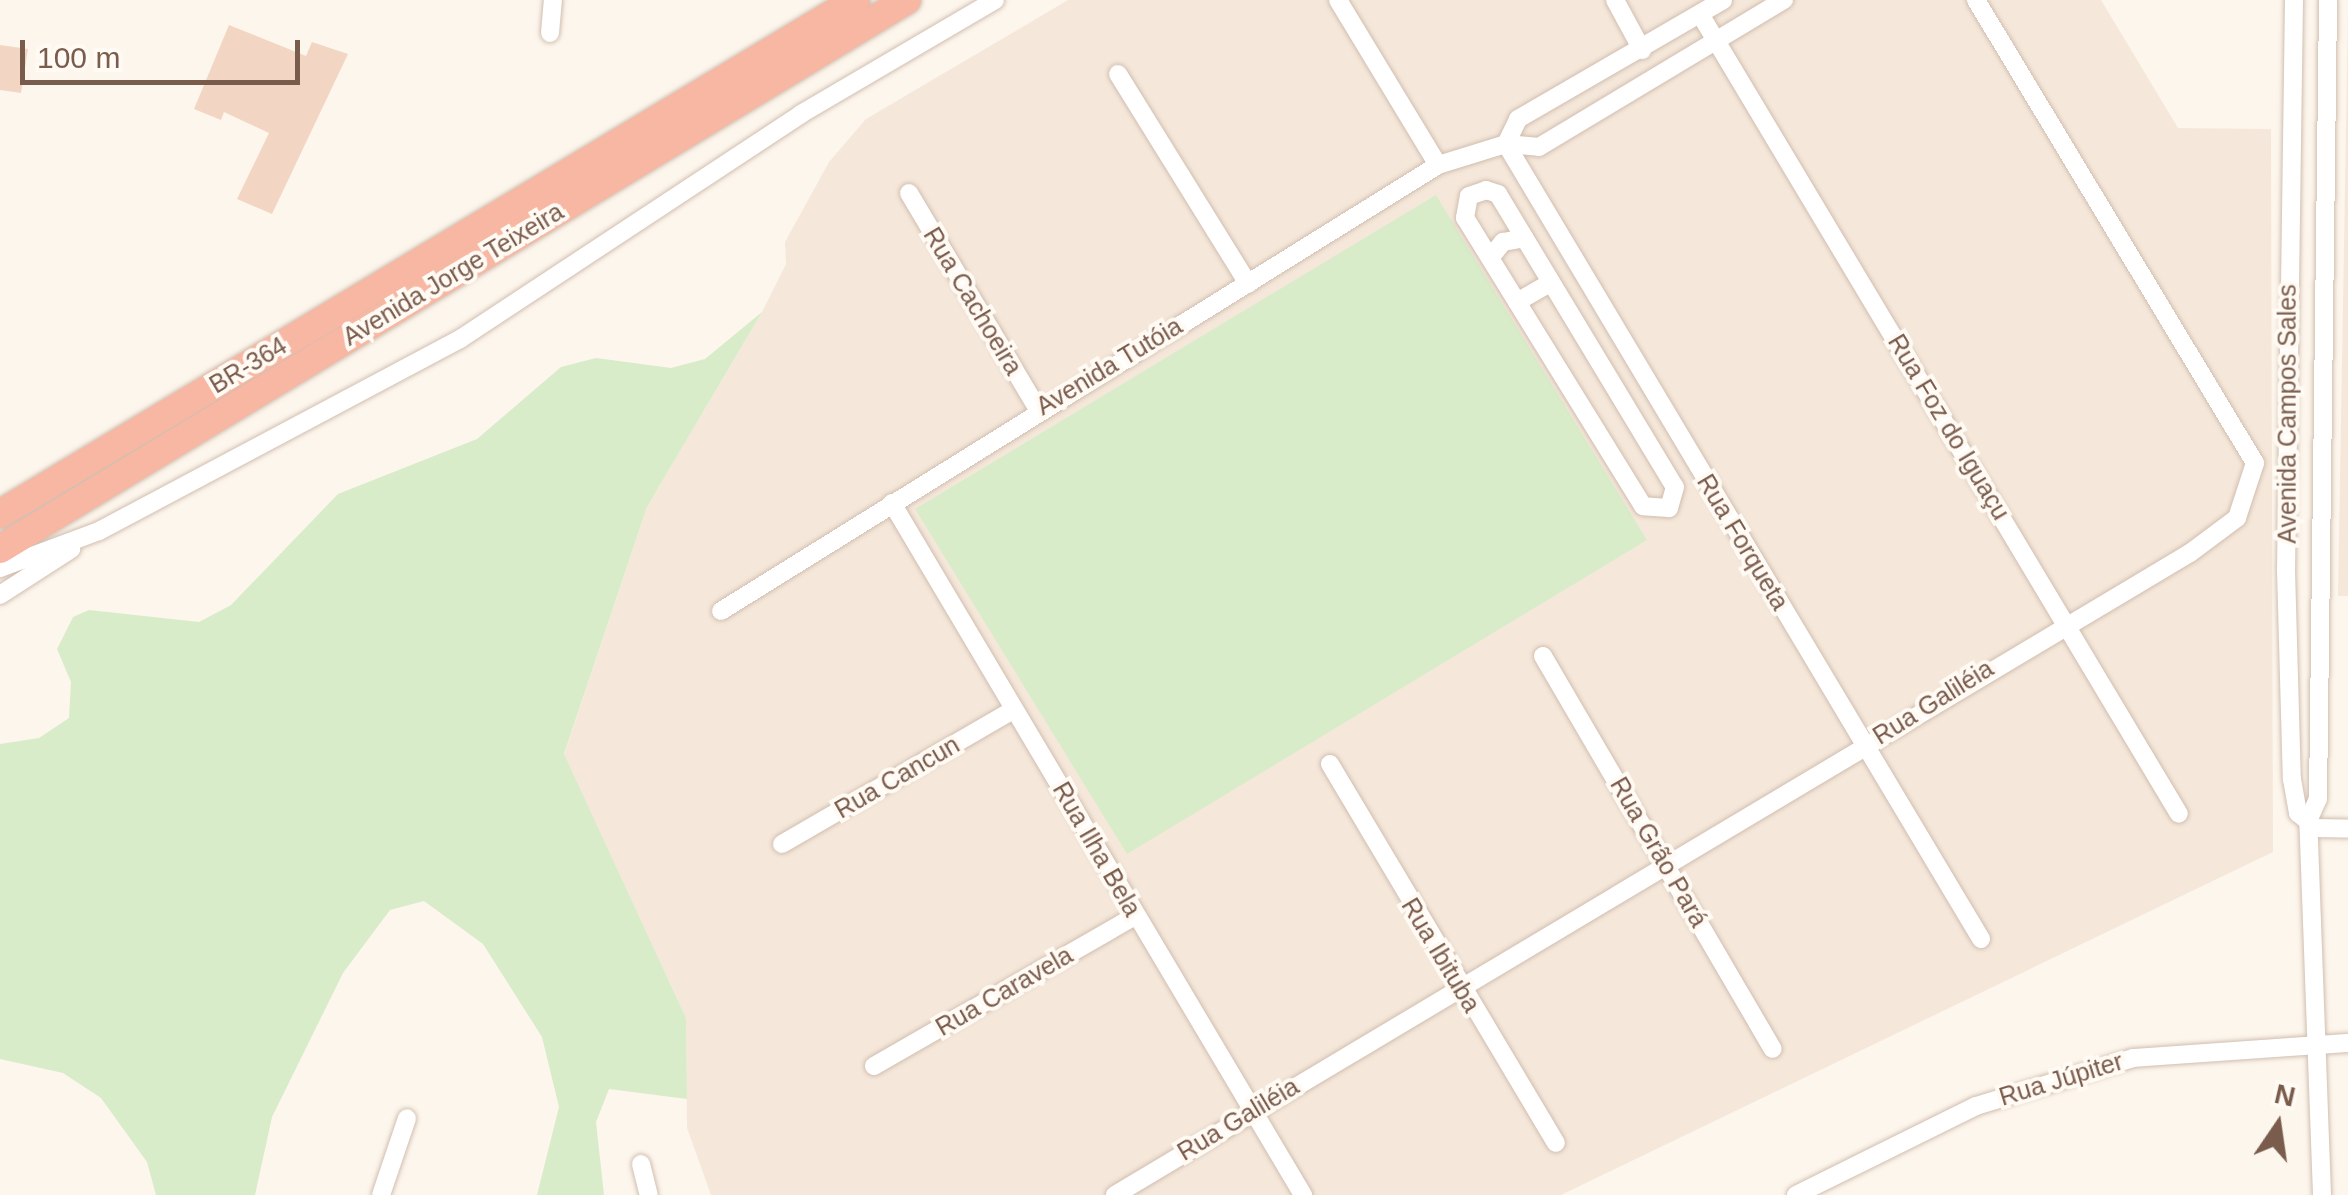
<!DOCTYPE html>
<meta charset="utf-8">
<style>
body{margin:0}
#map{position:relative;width:2348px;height:1195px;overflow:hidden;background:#fdf6ec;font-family:Arial,sans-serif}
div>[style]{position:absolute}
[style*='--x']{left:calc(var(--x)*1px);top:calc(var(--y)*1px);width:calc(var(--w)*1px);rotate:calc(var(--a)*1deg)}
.residential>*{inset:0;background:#f5e8da}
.green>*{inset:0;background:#d8ecc9}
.building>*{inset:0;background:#f3d5c3}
.roads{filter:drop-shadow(0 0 2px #d1beb0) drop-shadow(0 0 2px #d1beb0)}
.minor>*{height:18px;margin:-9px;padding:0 9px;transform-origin:9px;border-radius:9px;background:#fff}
.highway>*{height:28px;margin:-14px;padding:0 14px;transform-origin:14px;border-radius:14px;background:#f7b7a3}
span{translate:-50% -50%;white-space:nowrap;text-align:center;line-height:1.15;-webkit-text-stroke:8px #fffaf3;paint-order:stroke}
.street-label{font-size:25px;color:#7a5c4d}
.north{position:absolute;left:2228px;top:1075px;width:100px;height:100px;-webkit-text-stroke:8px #fffaf3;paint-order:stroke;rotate:13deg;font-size:28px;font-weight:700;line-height:40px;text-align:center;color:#7a5c4d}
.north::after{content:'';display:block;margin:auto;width:35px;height:45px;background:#7a5c4d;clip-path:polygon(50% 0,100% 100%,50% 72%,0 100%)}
.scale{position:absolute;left:20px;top:40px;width:280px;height:45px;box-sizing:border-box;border:5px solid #7a5c4d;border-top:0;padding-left:12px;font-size:30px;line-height:35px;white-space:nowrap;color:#7a5c4d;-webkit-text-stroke:8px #fffaf3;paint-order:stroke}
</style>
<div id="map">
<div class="residential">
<i style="clip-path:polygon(1068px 0,2101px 0,2178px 128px,2271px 129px,2273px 852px,1561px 1195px,711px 1195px,687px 1128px,686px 1018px,564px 755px,647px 507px,762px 312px,786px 264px,785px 242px,829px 162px,866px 119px)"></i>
<i style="clip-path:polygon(2348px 14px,2348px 596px,2338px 596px)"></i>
</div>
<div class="green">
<i style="clip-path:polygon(1436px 195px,1647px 540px,1127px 854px,915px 509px)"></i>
<i style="clip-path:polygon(762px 312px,647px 507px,564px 754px,686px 1018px,687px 1099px,609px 1089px,596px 1122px,604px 1195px,537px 1195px,559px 1107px,542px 1037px,483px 944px,424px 901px,390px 910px,343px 973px,272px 1117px,255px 1195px,156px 1195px,147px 1162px,101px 1098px,63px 1073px,0 1059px,0 744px,39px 738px,69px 718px,71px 682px,57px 649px,73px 617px,89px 610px,199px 622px,231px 605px,338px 494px,477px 439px,561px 367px,596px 358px,671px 368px,705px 359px)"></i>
</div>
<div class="building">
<i style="clip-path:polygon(229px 25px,306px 56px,312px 42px,348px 54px,272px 214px,237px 199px,269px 133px,224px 112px,221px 120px,194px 109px)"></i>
<i style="clip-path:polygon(0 45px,28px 49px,21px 93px,0 90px)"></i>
</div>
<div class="roads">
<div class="minor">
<i style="--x:1338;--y:0;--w:193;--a:58.8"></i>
<i style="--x:1615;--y:0;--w:57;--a:61.6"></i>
<i style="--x:2294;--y:0;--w:570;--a:90.8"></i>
<i style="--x:2286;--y:570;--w:209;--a:88.4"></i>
<i style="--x:2292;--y:779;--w:35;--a:80"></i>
<i style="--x:2298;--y:813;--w:13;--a:39"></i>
<i style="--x:1700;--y:14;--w:932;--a:59.09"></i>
<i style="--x:550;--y:33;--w:33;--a:-85"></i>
<i style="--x:1118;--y:74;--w:247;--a:58.2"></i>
<i style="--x:1506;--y:144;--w:926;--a:59.14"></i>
<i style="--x:1506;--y:144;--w:28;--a:-64"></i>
<i style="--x:1518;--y:119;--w:237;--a:-30.1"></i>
<i style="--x:1438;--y:165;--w:71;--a:-17.2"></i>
<i style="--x:1506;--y:144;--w:33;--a:5"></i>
<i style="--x:1539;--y:147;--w:286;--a:-31"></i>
<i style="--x:1486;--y:190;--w:13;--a:18"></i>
<i style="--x:1498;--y:194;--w:342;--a:58.9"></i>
<i style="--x:1675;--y:487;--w:22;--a:106"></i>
<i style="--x:1669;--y:508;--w:26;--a:-176"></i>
<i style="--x:1643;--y:506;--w:339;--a:-121.7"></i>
<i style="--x:1465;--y:218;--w:22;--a:-80"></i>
<i style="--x:1469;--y:196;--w:18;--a:-19"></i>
<i style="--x:909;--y:193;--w:250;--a:59.2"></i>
<i style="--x:1490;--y:258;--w:21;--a:-51"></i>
<i style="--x:1503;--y:242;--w:22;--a:-10"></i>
<i style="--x:1517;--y:302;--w:39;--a:-30"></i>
<i style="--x:892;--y:503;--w:805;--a:59.29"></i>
<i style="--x:0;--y:568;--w:106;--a:-20.5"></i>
<i style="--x:99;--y:531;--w:409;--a:-28"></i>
<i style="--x:460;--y:339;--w:409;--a:-33.4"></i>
<i style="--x:801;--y:114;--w:225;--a:-30.4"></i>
<i style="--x:0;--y:595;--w:85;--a:-32.9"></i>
<i style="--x:721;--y:611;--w:844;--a:-31.88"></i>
<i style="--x:1543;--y:656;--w:455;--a:59.7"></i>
<i style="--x:1330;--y:764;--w:441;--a:59.2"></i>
<i style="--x:2309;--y:828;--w:39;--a:1"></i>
<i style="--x:782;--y:844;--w:267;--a:-30.1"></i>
<i style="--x:874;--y:1066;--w:301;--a:-29.9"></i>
<i style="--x:641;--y:1164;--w:32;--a:76"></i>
<i style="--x:381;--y:1195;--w:81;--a:-71.3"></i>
<i style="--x:1115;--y:1195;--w:1252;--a:-30.85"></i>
<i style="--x:2190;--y:553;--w:59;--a:-36.7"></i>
<i style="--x:2237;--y:518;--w:58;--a:-71.9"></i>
<i style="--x:2255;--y:463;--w:541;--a:-121.07"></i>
<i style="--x:1796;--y:1195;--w:201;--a:-26.3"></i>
<i style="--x:1976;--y:1106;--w:164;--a:-17"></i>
<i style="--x:2133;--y:1058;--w:216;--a:-4"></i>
<i style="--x:2322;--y:1195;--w:374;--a:-92.1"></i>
<i style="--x:2308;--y:821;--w:24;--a:-66"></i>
<i style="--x:2318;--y:799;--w:799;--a:-89.28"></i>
</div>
<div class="highway">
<i style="--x:0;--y:514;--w:998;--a:-30.98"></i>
<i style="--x:0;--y:549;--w:1060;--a:-31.19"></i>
</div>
</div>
<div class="street-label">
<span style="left:453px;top:274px;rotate:-31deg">Avenida Jorge Teixeira</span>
<span style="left:973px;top:301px;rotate:59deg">Rua Cachoeira</span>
<span style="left:248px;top:365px;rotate:-31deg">BR-364</span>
<span style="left:1109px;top:366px;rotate:-31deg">Avenida Tutóia</span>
<span style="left:2287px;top:414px;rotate:-90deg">Avenida Campos Sales</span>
<span style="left:1949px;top:427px;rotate:59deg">Rua Foz do Iguaçu</span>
<span style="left:1743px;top:542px;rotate:59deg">Rua Forqueta</span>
<span style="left:1933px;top:702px;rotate:-32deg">Rua Galiléia</span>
<span style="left:897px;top:777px;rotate:-30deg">Rua Cancun</span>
<span style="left:1097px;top:849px;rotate:60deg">Rua Ilha Bela</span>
<span style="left:1659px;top:852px;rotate:60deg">Rua Grão Pará</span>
<span style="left:1441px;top:955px;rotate:59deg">Rua Ibituba</span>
<span style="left:1004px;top:991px;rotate:-30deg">Rua Caravela</span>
<span style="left:2061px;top:1079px;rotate:-17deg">Rua Júpiter</span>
<span style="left:1238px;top:1119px;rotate:-31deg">Rua Galiléia</span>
</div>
<div class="north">N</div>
<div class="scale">100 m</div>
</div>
